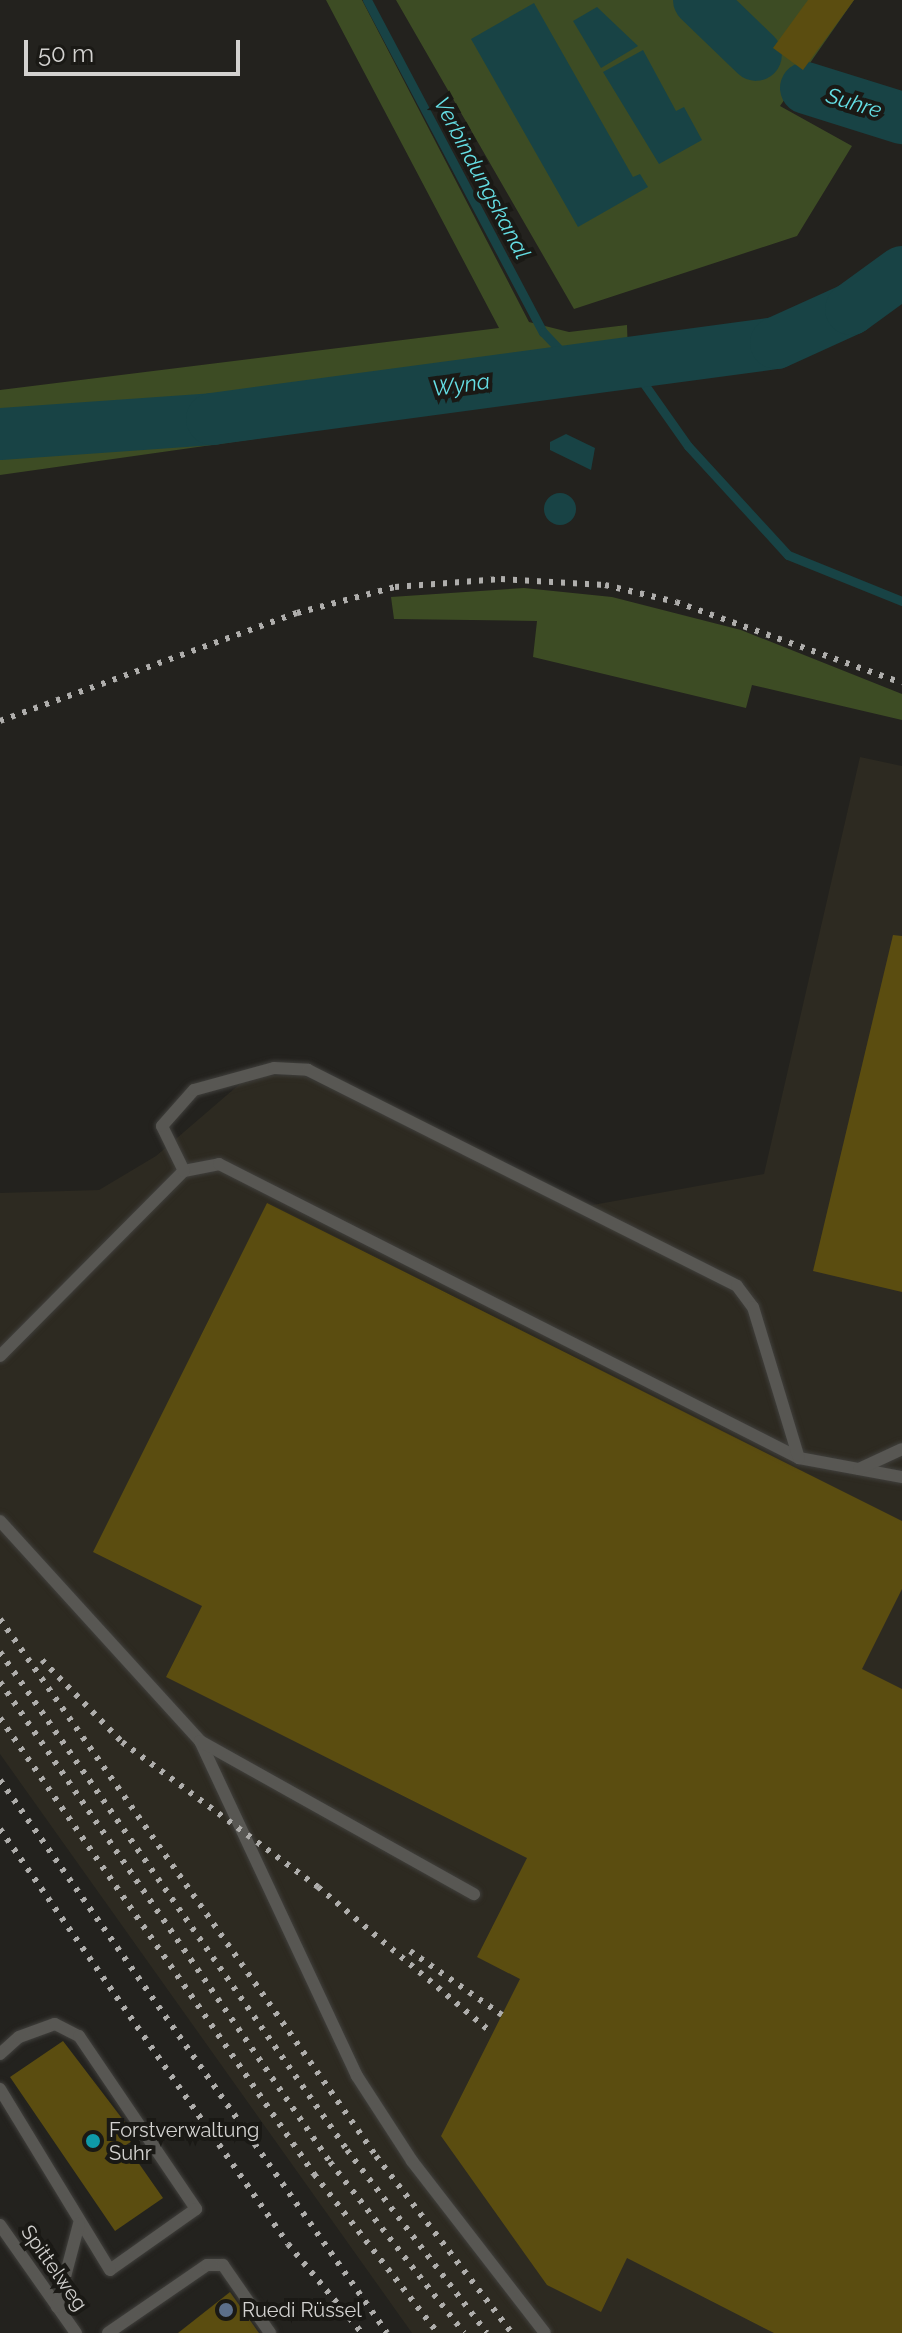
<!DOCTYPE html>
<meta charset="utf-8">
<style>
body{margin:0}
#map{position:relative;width:902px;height:2333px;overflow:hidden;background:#23221e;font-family:Raleway,sans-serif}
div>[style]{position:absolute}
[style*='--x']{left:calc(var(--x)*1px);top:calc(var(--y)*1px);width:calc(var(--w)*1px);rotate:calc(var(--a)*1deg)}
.built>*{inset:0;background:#2d2a21}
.green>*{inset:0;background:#3d4c24}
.water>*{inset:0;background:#184345}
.round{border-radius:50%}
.stream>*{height:9px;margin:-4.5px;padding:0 4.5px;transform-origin:4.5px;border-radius:4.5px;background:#184345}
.river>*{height:52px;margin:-26px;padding:0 26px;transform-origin:26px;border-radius:26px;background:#184345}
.building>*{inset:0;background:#5b4d10}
.roads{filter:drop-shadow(0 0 2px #403f3c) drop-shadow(0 0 2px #403f3c)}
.service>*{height:12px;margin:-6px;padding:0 6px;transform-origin:6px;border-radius:6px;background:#585753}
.rail>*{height:6px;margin-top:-3px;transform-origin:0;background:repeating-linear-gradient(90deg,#afaeac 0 4px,transparent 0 12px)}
.dots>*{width:22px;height:22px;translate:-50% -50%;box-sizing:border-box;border:4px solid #1a1915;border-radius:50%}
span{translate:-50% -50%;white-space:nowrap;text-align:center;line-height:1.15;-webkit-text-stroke:8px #1a1915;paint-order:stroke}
.poi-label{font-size:20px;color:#d3d2d0}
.left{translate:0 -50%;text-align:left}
.street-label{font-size:20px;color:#d3d2d0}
.water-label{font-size:22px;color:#65dfe5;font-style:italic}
.scale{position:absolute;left:24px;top:40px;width:216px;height:36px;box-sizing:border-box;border:4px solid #d3d2d0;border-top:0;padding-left:10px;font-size:24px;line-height:28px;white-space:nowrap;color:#d3d2d0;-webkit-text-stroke:6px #1a1915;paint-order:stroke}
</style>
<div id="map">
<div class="built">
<i style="clip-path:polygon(860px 757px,902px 766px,902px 2333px,412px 2333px,0 1754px,0 1193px,99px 1190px,156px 1156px,249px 1076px,302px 1075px,576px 1208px,764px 1174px)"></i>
</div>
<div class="green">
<i style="clip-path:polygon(326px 0,362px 0,529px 322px,569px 332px,627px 325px,629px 386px,0 475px,0 390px,499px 328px)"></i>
<i style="clip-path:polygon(396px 0,854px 0,780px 106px,852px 146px,797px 236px,574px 309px)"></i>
<i style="clip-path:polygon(524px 588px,612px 597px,741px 630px,902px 694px,902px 720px,752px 685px,746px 708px,533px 657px,537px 621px,394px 619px,391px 597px)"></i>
</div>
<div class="water">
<i style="clip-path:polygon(534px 3px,633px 177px,640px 174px,648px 187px,578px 227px,471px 39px)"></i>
<i style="clip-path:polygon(597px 7px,638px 46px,601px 68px,573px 21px)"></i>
<i style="clip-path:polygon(643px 50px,676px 111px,684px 107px,702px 140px,659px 164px,603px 72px)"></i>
<i style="clip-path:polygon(566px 434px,595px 448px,591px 470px,550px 450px,550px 442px)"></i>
<i class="round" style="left:544px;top:493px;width:32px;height:32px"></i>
</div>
<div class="stream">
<i style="--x:367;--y:0;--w:376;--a:62.1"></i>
<i style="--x:543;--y:332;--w:47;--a:46.7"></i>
<i style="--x:628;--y:361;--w:104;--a:54.8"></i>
<i style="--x:688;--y:446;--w:148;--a:47.5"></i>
<i style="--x:788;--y:555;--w:123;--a:22"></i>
</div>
<div class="river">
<i style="--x:699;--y:0;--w:79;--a:44"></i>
<i style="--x:806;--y:88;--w:101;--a:17.4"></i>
<i style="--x:0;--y:434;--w:213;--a:-4"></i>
<i style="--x:212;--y:419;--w:569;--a:-7.67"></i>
<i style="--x:776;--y:343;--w:82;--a:-24.4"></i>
<i style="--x:851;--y:309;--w:63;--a:-36"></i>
</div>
<div class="building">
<i style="clip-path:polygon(808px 0,854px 0,803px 70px,773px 48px)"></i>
<i style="clip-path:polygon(893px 935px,902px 936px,902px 1292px,813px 1271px)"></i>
<i style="clip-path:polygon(267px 1203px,902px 1521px,902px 1589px,862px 1669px,902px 1689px,902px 2333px,774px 2333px,627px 2258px,601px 2312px,547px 2285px,441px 2136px,520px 1979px,477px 1957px,527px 1858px,166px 1677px,202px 1606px,93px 1552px)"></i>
<i style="clip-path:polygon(63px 2041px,137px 2138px,126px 2145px,163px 2198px,115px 2231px,10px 2077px)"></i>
<i style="clip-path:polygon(230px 2292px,259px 2333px,178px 2333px)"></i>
</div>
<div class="roads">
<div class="service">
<i style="--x:184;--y:1171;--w:36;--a:-11"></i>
<i style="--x:219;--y:1164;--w:650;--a:26.88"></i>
<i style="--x:799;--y:1458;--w:105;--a:10.5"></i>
<i style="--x:0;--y:1356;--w:261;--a:-45.2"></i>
<i style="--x:184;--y:1171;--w:50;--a:-116.1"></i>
<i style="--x:162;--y:1126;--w:48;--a:-48.4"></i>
<i style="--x:194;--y:1090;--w:83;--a:-15.4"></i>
<i style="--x:274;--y:1068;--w:34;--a:3"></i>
<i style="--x:308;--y:1070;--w:480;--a:26.7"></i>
<i style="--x:737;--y:1286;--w:26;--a:53"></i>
<i style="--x:753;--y:1307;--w:158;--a:73.1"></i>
<i style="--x:859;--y:1469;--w:47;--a:-24.9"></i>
<i style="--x:0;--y:1521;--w:297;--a:47.7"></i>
<i style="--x:200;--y:1741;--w:370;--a:64.9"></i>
<i style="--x:357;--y:2076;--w:101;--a:57.1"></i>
<i style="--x:412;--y:2161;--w:217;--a:52.3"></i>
<i style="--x:200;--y:1741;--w:314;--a:29.2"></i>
<i style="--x:0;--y:2054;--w:25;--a:-42"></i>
<i style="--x:19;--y:2037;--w:38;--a:-20"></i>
<i style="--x:55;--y:2024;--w:27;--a:27"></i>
<i style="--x:79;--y:2036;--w:209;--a:55.9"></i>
<i style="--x:196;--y:2209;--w:105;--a:144.7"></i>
<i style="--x:110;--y:2270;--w:212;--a:-121.3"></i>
<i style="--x:0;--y:2225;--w:132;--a:54.9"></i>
<i style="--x:57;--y:2307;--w:86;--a:-75.2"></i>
<i style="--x:108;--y:2333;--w:120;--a:-34.5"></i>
<i style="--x:207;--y:2265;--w:16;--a:0"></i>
<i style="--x:223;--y:2265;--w:83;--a:55.3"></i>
</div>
</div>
<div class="rail">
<i style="--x:0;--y:721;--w:316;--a:-20"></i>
<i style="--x:297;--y:613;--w:101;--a:-14.9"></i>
<i style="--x:395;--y:587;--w:106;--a:-4.3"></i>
<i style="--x:501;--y:579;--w:104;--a:3.3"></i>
<i style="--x:605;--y:585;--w:73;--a:13.5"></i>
<i style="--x:676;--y:602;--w:240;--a:19.7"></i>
<i style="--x:0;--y:1619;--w:656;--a:55"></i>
<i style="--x:376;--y:2156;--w:223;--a:52.5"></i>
<i style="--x:0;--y:1652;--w:607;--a:55.13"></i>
<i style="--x:347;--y:2150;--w:230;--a:52.6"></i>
<i style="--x:42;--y:1660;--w:115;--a:45.7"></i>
<i style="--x:122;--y:1742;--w:244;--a:36.5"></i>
<i style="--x:318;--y:1887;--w:227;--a:40"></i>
<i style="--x:0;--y:1682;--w:582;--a:55.49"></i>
<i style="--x:330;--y:2162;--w:217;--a:51.9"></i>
<i style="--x:0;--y:1718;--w:554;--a:55.45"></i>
<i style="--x:314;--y:2174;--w:202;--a:52.1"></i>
<i style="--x:0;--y:1780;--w:675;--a:55.01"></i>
<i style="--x:0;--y:1829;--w:505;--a:55.24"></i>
<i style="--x:288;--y:2244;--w:116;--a:50.3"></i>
<i style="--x:410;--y:1951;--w:112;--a:34.8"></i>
</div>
<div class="dots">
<i style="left:93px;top:2141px;background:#0f9aa8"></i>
<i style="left:226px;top:2310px;background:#5c6f8a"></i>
</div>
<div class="poi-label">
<span class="left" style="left:109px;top:2142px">Forstverwaltung<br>Suhr</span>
<span class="left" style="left:242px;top:2310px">Ruedi Rüssel</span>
</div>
<div class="street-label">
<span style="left:54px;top:2268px;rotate:55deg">Spittelweg</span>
</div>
<div class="water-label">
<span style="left:854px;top:103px;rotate:17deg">Suhre</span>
<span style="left:482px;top:178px;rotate:62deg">Verbindungskanal</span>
<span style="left:461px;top:385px;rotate:-8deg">Wyna</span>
</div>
<div class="scale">50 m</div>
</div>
